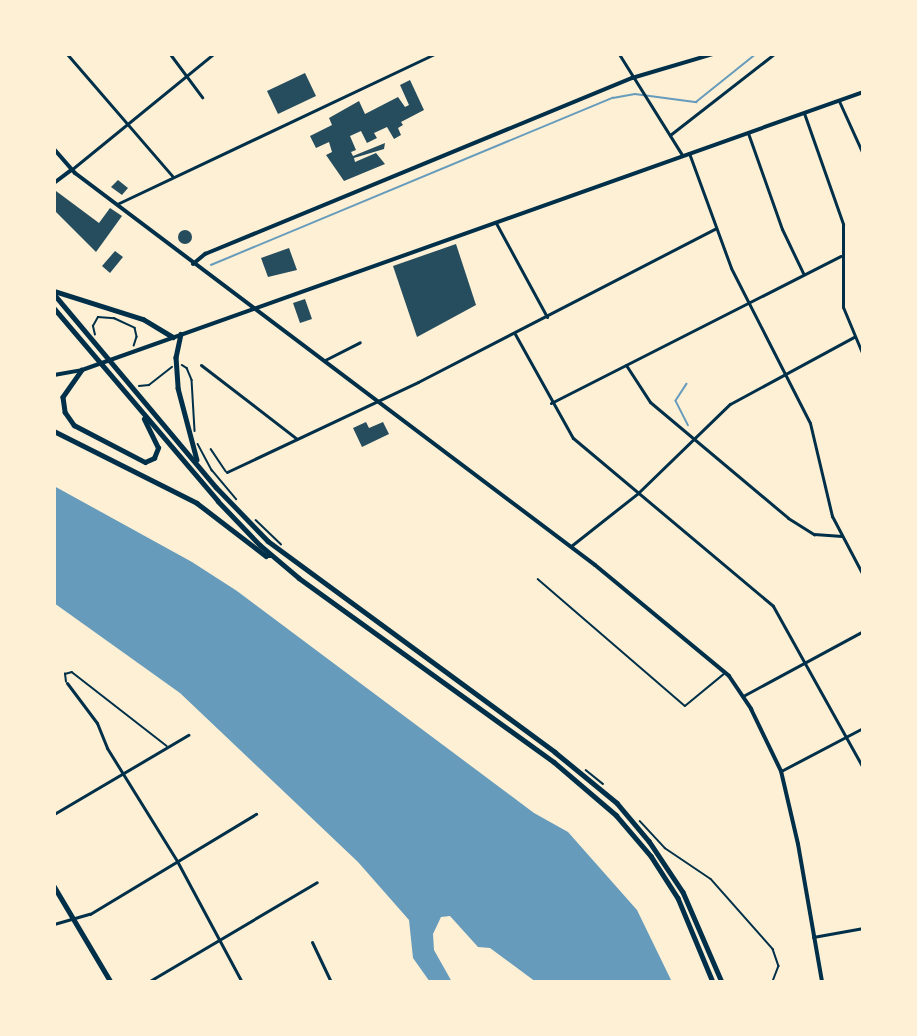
<!DOCTYPE html>
<style>
body{margin:0}
#map{position:relative;width:917px;height:1036px;overflow:hidden;background:#fdf0d5;font-family:"Varela Round",sans-serif}
div>[style]{position:absolute}
[style*='--x']{left:calc(var(--x)*1px);top:calc(var(--y)*1px);width:calc(var(--w)*1px);rotate:calc(var(--a)*1deg)}
.water>*{inset:0;background:#669bbc}
.stream>*{height:1.5px;margin:-0.75px;padding:0 0.75px;transform-origin:0.75px;border-radius:0.75px;background:#669bbc}
.building>*{inset:0;background:#264d5e}
.round{border-radius:50%}
.path>*{height:1.5px;margin:-0.75px;padding:0 0.75px;transform-origin:0.75px;border-radius:0.75px;background:#003049}
.service>*{height:1.5px;margin:-0.75px;padding:0 0.75px;transform-origin:0.75px;border-radius:0.75px;background:#003049}
.minor>*{height:3px;margin:-1.5px;padding:0 1.5px;transform-origin:1.5px;border-radius:1.5px;background:#003049}
.tertiary>*{height:4px;margin:-2px;padding:0 2px;transform-origin:2px;border-radius:2px;background:#003049}
.primary>*{height:4.5px;margin:-2.25px;padding:0 2.25px;transform-origin:2.25px;border-radius:2.25px;background:#003049}
span{translate:-50% -50%;white-space:nowrap;text-align:center;line-height:1.15;-webkit-text-stroke:5px #fdf0d5;paint-order:stroke}
.frame{position:absolute;inset:0;border:56px solid #fdf0d5;pointer-events:none}
</style>
<div id="map">
<div class="water">
<i style="clip-path:polygon(54px 486px,192px 562px,237px 591px,534px 813px,568px 832px,637px 910px,672px 982px,536px 982px,490px 948px,478px 947px,450px 916px,441px 917px,433px 934px,434px 950px,452px 982px,430px 982px,413px 958px,409px 920px,358px 862px,180px 693px,54px 603px)"></i>
</div>
<div class="stream">
<i style="--x:211;--y:265;--w:435;--a:-22.6"></i>
<i style="--x:613;--y:98;--w:22;--a:-10"></i>
<i style="--x:635;--y:94;--w:62;--a:7.5"></i>
<i style="--x:696;--y:102;--w:77;--a:-38.7"></i>
<i style="--x:687;--y:384;--w:20;--a:123"></i>
<i style="--x:676;--y:401;--w:27;--a:63"></i>
</div>
<div class="building">
<i style="clip-path:polygon(305px 73px,316px 96px,278px 114px,267px 91px)"></i>
<i style="clip-path:polygon(410px 80px,424px 110px,401px 122px,403px 125px,398px 128px,401px 135px,394px 139px,387px 127px,374px 133px,377px 138px,367px 143px,361px 131px,350px 136px,356px 150px,351px 152px,353px 156px,385px 143px,384px 149px,354px 158px,355px 162px,376px 153px,385px 164px,344px 181px,326px 155px,332px 152px,329px 142px,316px 148px,310px 136px,332px 125px,329px 118px,359px 101px,365px 114px,398px 97px,405px 107px,409px 105px,400px 85px)"></i>
<i style="clip-path:polygon(118px 180px,128px 188px,122px 195px,111px 187px)"></i>
<i style="clip-path:polygon(56px 191px,99px 223px,110px 208px,122px 216px,96px 252px,54px 210px)"></i>
<i class="round" style="left:178px;top:230px;width:14px;height:14px"></i>
<i style="clip-path:polygon(456px 244px,476px 305px,417px 337px,393px 266px)"></i>
<i style="clip-path:polygon(289px 248px,297px 270px,268px 277px,261px 258px)"></i>
<i style="clip-path:polygon(115px 251px,123px 257px,110px 273px,102px 266px)"></i>
<i style="clip-path:polygon(305px 299px,312px 319px,300px 323px,293px 303px)"></i>
<i style="clip-path:polygon(366px 422px,369px 428px,383px 422px,389px 434px,362px 447px,353px 428px)"></i>
</div>
<div class="path">
<i style="--x:95;--y:335;--w:9;--a:-103"></i>
<i style="--x:93;--y:326;--w:10;--a:-61"></i>
<i style="--x:98;--y:317;--w:16;--a:4"></i>
<i style="--x:114;--y:318;--w:23;--a:25"></i>
<i style="--x:135;--y:328;--w:9;--a:77"></i>
<i style="--x:137;--y:337;--w:9;--a:108"></i>
<i style="--x:182;--y:365;--w:6;--a:31"></i>
<i style="--x:187;--y:368;--w:13;--a:67"></i>
<i style="--x:192;--y:380;--w:51;--a:86.6"></i>
<i style="--x:139;--y:386;--w:10;--a:-6"></i>
<i style="--x:149;--y:385;--w:29;--a:-38"></i>
<i style="--x:198;--y:444;--w:30;--a:62"></i>
<i style="--x:212;--y:470;--w:38;--a:50"></i>
<i style="--x:256;--y:520;--w:35;--a:44"></i>
<i style="--x:586;--y:770;--w:22;--a:39"></i>
<i style="--x:640;--y:821;--w:37;--a:47"></i>
<i style="--x:665;--y:848;--w:55;--a:34"></i>
<i style="--x:711;--y:879;--w:94;--a:48.5"></i>
<i style="--x:773;--y:949;--w:18;--a:71"></i>
<i style="--x:779;--y:966;--w:17;--a:111"></i>
</div>
<div class="service">
<i style="--x:211;--y:449;--w:27;--a:56"></i>
<i style="--x:538;--y:579;--w:194;--a:40.8"></i>
<i style="--x:685;--y:706;--w:50;--a:-39.4"></i>
<i style="--x:66;--y:682;--w:8;--a:-97"></i>
<i style="--x:65;--y:674;--w:7;--a:-16"></i>
<i style="--x:72;--y:672;--w:120;--a:37.9"></i>
</div>
<div class="minor">
<i style="--x:67;--y:54;--w:162;--a:49.2"></i>
<i style="--x:170;--y:54;--w:54;--a:53.3"></i>
<i style="--x:619;--y:54;--w:119;--a:58"></i>
<i style="--x:839;--y:101;--w:58;--a:65.6"></i>
<i style="--x:804;--y:113;--w:118;--a:70.6"></i>
<i style="--x:843;--y:224;--w:83;--a:90"></i>
<i style="--x:843;--y:307;--w:52;--a:67.4"></i>
<i style="--x:748;--y:133;--w:102;--a:70.5"></i>
<i style="--x:782;--y:229;--w:49;--a:64.5"></i>
<i style="--x:670;--y:135;--w:132;--a:-37.9"></i>
<i style="--x:689;--y:153;--w:122;--a:69.9"></i>
<i style="--x:731;--y:268;--w:174;--a:63"></i>
<i style="--x:810;--y:423;--w:96;--a:76.7"></i>
<i style="--x:832;--y:516;--w:67;--a:62.3"></i>
<i style="--x:71;--y:170;--w:183;--a:-39.2"></i>
<i style="--x:117;--y:204;--w:351;--a:-25.3"></i>
<i style="--x:496;--y:223;--w:107;--a:61.5"></i>
<i style="--x:515;--y:334;--w:119;--a:60.9"></i>
<i style="--x:573;--y:438;--w:261;--a:40"></i>
<i style="--x:773;--y:606;--w:185;--a:60.9"></i>
<i style="--x:325;--y:360;--w:39;--a:-27"></i>
<i style="--x:201;--y:365;--w:121;--a:37.6"></i>
<i style="--x:626;--y:365;--w:44;--a:57"></i>
<i style="--x:650;--y:402;--w:180;--a:40"></i>
<i style="--x:788;--y:518;--w:31;--a:32"></i>
<i style="--x:814;--y:534;--w:28;--a:4"></i>
<i style="--x:551;--y:403;--w:325;--a:-26.9"></i>
<i style="--x:227;--y:472;--w:211;--a:-25.2"></i>
<i style="--x:418;--y:382;--w:335;--a:-27.3"></i>
<i style="--x:571;--y:546;--w:85;--a:-38.3"></i>
<i style="--x:638;--y:493;--w:128;--a:-44.1"></i>
<i style="--x:730;--y:404;--w:141;--a:-28.4"></i>
<i style="--x:67;--y:683;--w:50;--a:53.1"></i>
<i style="--x:97;--y:723;--w:27;--a:68"></i>
<i style="--x:107;--y:748;--w:133;--a:58.2"></i>
<i style="--x:177;--y:861;--w:137;--a:61.8"></i>
<i style="--x:743;--y:696;--w:136;--a:-28.4"></i>
<i style="--x:781;--y:771;--w:93;--a:-27.7"></i>
<i style="--x:54;--y:814;--w:156;--a:-30.5"></i>
<i style="--x:54;--y:924;--w:37;--a:-16"></i>
<i style="--x:90;--y:914;--w:194;--a:-31.1"></i>
<i style="--x:813;--y:937;--w:51;--a:-10.2"></i>
<i style="--x:312;--y:942;--w:44;--a:64.6"></i>
<i style="--x:148;--y:982;--w:196;--a:-30.6"></i>
</div>
<div class="tertiary">
<i style="--x:54;--y:149;--w:32;--a:49"></i>
<i style="--x:75;--y:173;--w:651;--a:37.01"></i>
<i style="--x:595;--y:565;--w:174;--a:39.6"></i>
<i style="--x:729;--y:676;--w:40;--a:56"></i>
<i style="--x:751;--y:709;--w:69;--a:64.2"></i>
<i style="--x:781;--y:771;--w:75;--a:76.9"></i>
<i style="--x:798;--y:844;--w:140;--a:80.1"></i>
<i style="--x:54;--y:183;--w:21;--a:-37"></i>
<i style="--x:193;--y:264;--w:16;--a:-40"></i>
<i style="--x:205;--y:254;--w:462;--a:-22.4"></i>
<i style="--x:632;--y:78;--w:84;--a:-16.5"></i>
<i style="--x:54;--y:375;--w:28;--a:-10"></i>
<i style="--x:82;--y:370;--w:829;--a:-19.59"></i>
</div>
<div class="primary">
<i style="--x:54;--y:291;--w:93;--a:17.5"></i>
<i style="--x:143;--y:319;--w:35;--a:31"></i>
<i style="--x:54;--y:294;--w:252;--a:50"></i>
<i style="--x:216;--y:487;--w:75;--a:46.1"></i>
<i style="--x:268;--y:541;--w:356;--a:36.3"></i>
<i style="--x:555;--y:752;--w:80;--a:39.4"></i>
<i style="--x:617;--y:803;--w:50;--a:49.9"></i>
<i style="--x:649;--y:841;--w:61;--a:56.3"></i>
<i style="--x:683;--y:892;--w:98;--a:66.6"></i>
<i style="--x:54;--y:308;--w:253;--a:49.6"></i>
<i style="--x:218;--y:501;--w:61;--a:46.3"></i>
<i style="--x:260;--y:545;--w:51;--a:40.2"></i>
<i style="--x:299;--y:578;--w:314;--a:35.8"></i>
<i style="--x:554;--y:762;--w:82;--a:40.5"></i>
<i style="--x:616;--y:815;--w:54;--a:49.5"></i>
<i style="--x:651;--y:856;--w:50;--a:57.3"></i>
<i style="--x:678;--y:898;--w:91;--a:67.4"></i>
<i style="--x:181;--y:334;--w:24;--a:102"></i>
<i style="--x:176;--y:357;--w:31;--a:86"></i>
<i style="--x:178;--y:388;--w:74;--a:75.2"></i>
<i style="--x:82;--y:370;--w:33;--a:125"></i>
<i style="--x:63;--y:397;--w:15;--a:82"></i>
<i style="--x:65;--y:412;--w:16;--a:55"></i>
<i style="--x:74;--y:425;--w:80;--a:27.5"></i>
<i style="--x:145;--y:462;--w:10;--a:-24"></i>
<i style="--x:154;--y:458;--w:11;--a:-68"></i>
<i style="--x:158;--y:448;--w:32;--a:-116"></i>
<i style="--x:54;--y:431;--w:160;--a:26.7"></i>
<i style="--x:197;--y:503;--w:87;--a:37.5"></i>
<i style="--x:266;--y:556;--w:6;--a:0"></i>
<i style="--x:54;--y:886;--w:112;--a:59.3"></i>
</div>
<div class="frame"></div>
</div>
